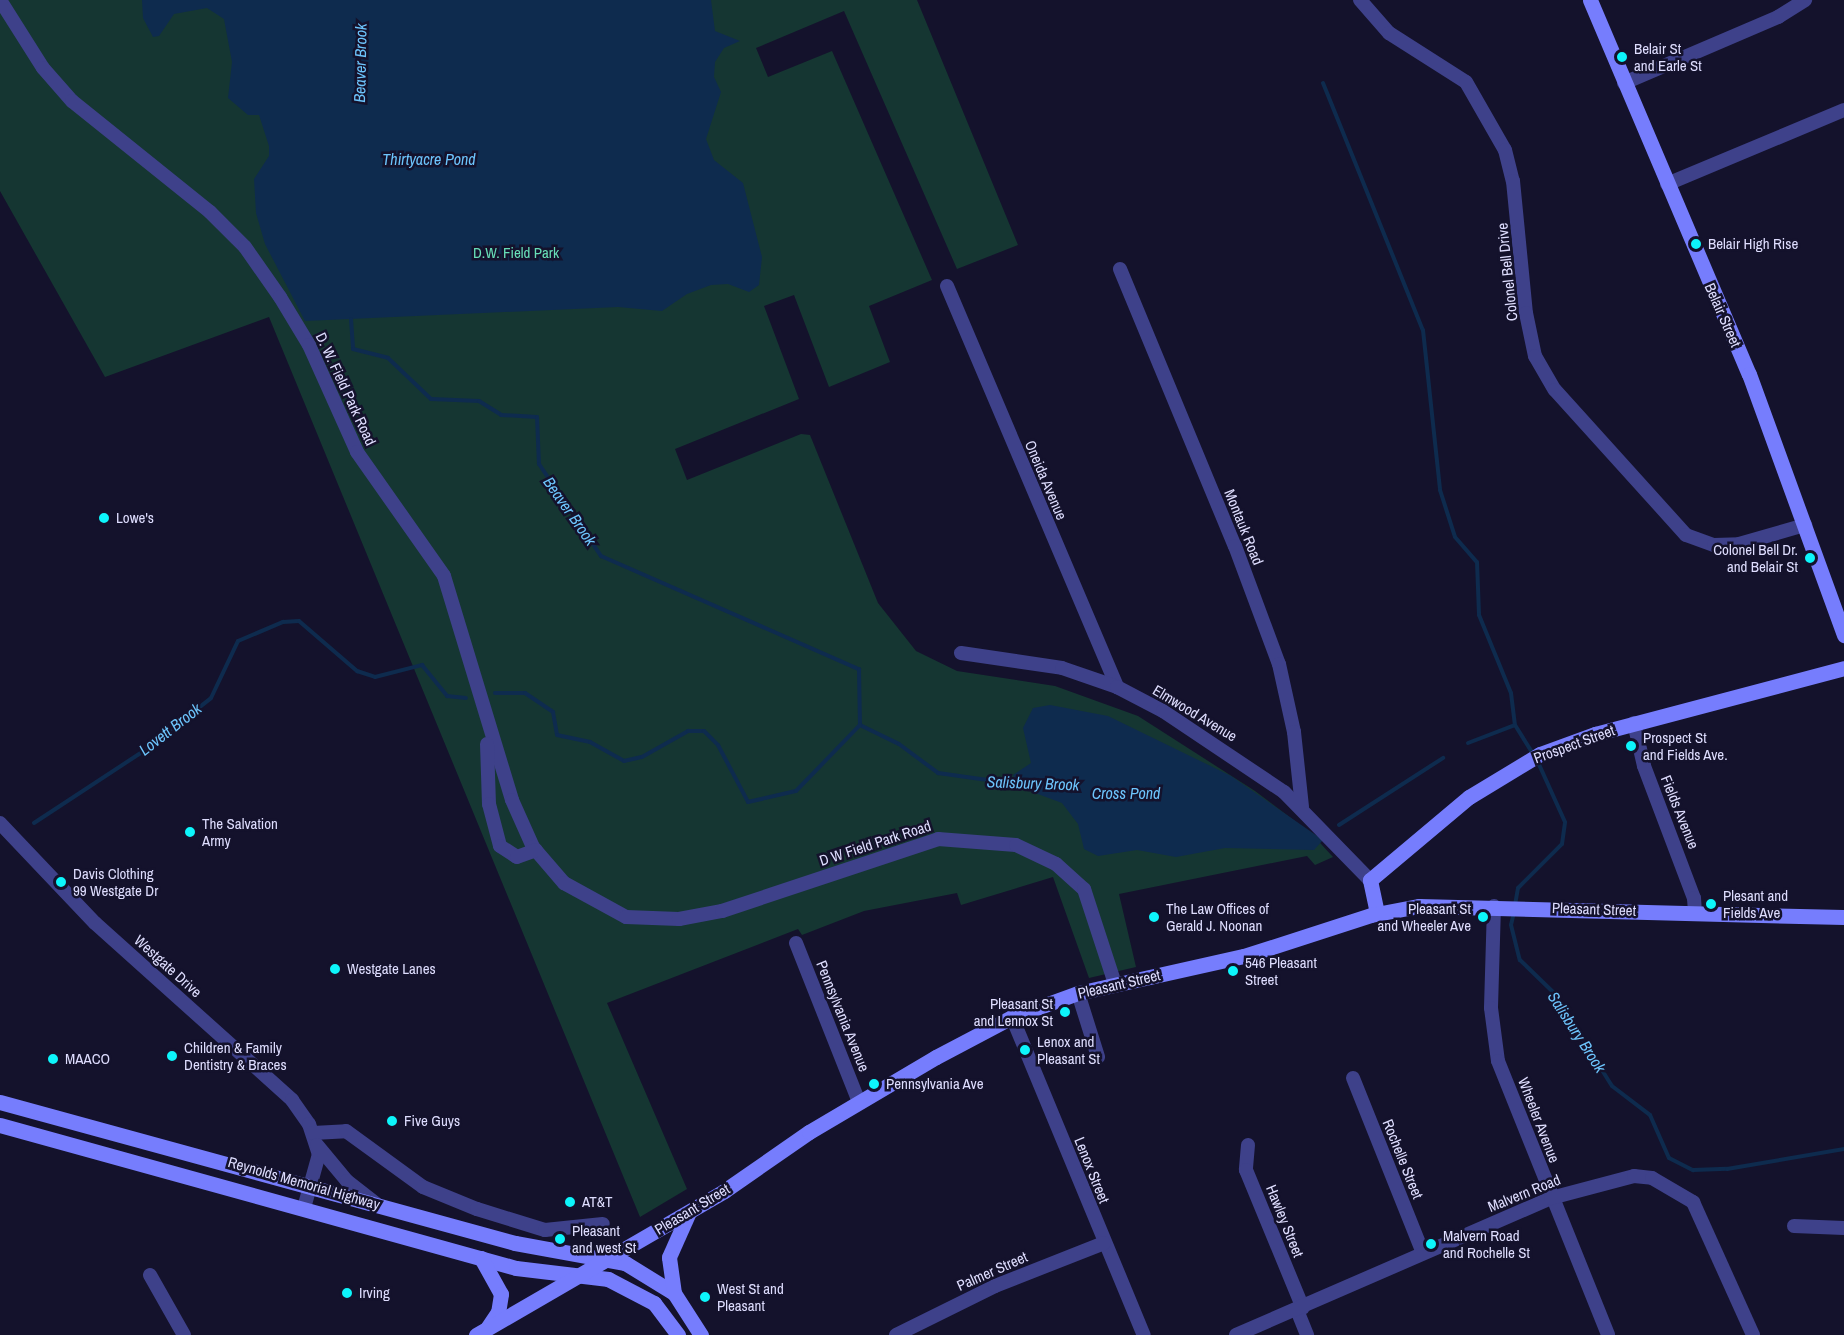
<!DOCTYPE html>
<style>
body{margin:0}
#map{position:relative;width:1844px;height:1335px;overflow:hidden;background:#14122c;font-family:"Archivo Narrow",sans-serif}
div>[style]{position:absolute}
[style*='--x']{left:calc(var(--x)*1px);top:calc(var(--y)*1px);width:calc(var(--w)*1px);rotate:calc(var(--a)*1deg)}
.green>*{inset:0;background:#153632}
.water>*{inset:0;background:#0e2b4e}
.stream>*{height:4px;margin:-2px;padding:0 2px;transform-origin:2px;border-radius:2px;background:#0e2b4e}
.street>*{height:14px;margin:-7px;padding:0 7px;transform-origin:7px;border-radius:7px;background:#3e418a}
.secondary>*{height:15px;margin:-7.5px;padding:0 7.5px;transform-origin:7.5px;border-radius:7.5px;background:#767dfd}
.dots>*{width:16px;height:16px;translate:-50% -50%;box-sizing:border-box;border:3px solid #14122c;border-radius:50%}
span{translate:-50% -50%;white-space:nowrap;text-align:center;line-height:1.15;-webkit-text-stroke:5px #14122c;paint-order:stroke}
.poi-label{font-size:15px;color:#deddfe}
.left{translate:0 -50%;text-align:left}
.right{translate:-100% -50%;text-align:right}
.park-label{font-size:15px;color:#68dfb8}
.street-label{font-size:15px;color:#deddfe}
.water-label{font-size:16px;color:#6dc5fd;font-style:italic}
</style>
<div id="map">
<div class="green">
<i style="clip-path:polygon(0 0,917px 0,1018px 245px,957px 269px,844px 11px,756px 48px,768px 77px,832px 51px,932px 280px,869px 306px,890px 362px,829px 387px,794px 295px,764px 306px,799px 399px,675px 449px,687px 480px,801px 434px,810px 435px,878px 603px,916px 651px,957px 671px,1055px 686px,1138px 716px,1255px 791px,1311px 833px,1333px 857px,1315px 865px,1307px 856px,1119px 894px,1136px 967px,1089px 978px,1053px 877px,961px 905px,957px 893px,864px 911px,802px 935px,798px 929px,607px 1003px,687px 1189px,640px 1217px,269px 317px,105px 377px,0 191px)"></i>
</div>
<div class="water">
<i style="clip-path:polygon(142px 0,711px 0,715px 31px,740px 41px,724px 48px,715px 62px,714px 77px,721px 92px,706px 139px,714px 160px,743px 183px,762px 257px,759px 285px,749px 292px,728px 284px,711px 285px,687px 294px,662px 311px,618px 307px,305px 321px,265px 244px,256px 213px,254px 179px,269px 156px,269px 146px,259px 115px,248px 115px,228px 98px,232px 62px,224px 19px,207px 8px,174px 14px,159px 36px,153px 37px,143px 18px)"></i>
<i style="clip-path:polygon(1050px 705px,1108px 716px,1231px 776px,1323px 840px,1314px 850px,1225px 848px,1176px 857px,1137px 850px,1098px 856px,1084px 849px,1078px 824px,1062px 803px,1019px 787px,1013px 775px,1031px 763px,1023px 728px,1033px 708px)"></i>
</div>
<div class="stream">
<i style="--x:1323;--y:83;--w:266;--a:68"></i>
<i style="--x:1423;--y:330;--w:161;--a:83.9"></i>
<i style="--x:1440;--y:490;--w:49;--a:72.3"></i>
<i style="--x:1455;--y:537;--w:33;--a:49"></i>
<i style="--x:1477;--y:562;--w:53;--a:87.8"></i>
<i style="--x:1479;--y:615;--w:84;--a:67.7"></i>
<i style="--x:1511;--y:693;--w:32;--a:83"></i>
<i style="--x:351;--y:319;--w:30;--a:86"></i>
<i style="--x:353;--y:349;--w:36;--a:14"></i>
<i style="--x:388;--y:358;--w:59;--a:43.6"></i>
<i style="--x:431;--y:399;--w:48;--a:2.4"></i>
<i style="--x:479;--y:401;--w:26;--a:32"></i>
<i style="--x:501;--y:415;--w:36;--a:3"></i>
<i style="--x:537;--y:417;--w:47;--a:87.6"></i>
<i style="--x:539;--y:464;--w:111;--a:56"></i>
<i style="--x:601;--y:556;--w:282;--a:23.7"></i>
<i style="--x:859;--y:669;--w:56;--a:89"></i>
<i style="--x:860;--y:725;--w:43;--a:26"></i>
<i style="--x:899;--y:744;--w:49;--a:36.6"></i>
<i style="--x:938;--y:773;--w:86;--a:8"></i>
<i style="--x:495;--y:693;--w:30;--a:0"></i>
<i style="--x:525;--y:693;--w:34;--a:34"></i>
<i style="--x:553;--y:712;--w:23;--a:80"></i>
<i style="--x:557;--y:735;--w:34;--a:12"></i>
<i style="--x:590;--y:742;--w:39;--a:29"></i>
<i style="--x:624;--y:761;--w:18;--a:-13"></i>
<i style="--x:642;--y:757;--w:53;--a:-29.5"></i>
<i style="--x:688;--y:731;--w:16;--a:0"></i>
<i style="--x:704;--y:731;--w:20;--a:45"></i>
<i style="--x:718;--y:745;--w:64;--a:62.2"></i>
<i style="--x:748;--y:802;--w:49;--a:-12.9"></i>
<i style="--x:796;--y:791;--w:92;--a:-45.9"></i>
<i style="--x:1468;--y:743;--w:50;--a:-21"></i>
<i style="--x:1515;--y:725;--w:34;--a:58"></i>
<i style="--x:34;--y:823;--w:133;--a:-33.3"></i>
<i style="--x:145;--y:750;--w:84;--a:-38.2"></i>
<i style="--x:211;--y:698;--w:63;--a:-64.7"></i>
<i style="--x:238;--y:641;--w:49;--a:-22.9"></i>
<i style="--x:283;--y:622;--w:16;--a:-4"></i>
<i style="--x:299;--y:621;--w:77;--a:40.8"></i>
<i style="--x:357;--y:671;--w:19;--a:18"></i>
<i style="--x:375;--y:677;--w:49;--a:-14.3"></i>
<i style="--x:422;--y:665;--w:40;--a:51"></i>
<i style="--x:447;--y:696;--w:19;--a:6"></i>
<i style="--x:1339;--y:825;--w:124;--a:-32.8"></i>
<i style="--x:1515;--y:905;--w:17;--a:-80"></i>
<i style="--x:1518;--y:888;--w:62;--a:-45"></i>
<i style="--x:1562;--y:844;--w:22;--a:-82"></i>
<i style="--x:1565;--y:822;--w:68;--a:-114.3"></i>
<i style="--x:1514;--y:912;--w:13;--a:103"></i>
<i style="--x:1511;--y:925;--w:36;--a:76"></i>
<i style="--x:1520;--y:960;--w:46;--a:44.1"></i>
<i style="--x:1553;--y:992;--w:111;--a:57.9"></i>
<i style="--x:1612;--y:1086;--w:48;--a:37.3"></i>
<i style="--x:1650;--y:1115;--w:47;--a:66.2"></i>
<i style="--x:1669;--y:1158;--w:27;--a:27"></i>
<i style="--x:1693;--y:1170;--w:34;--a:-2"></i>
<i style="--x:1727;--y:1169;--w:119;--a:-9.7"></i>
</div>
<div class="street">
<i style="--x:0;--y:0;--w:80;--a:57.7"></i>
<i style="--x:43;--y:68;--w:44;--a:48.7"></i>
<i style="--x:72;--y:101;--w:177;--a:38.8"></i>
<i style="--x:210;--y:212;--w:49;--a:45"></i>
<i style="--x:245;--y:247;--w:61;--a:55"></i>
<i style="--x:280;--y:297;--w:56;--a:58.9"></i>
<i style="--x:309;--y:345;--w:117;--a:65.8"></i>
<i style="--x:357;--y:452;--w:151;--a:54.9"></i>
<i style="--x:444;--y:576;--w:234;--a:73.1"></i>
<i style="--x:512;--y:800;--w:51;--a:65.9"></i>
<i style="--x:533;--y:847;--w:48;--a:49.3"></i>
<i style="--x:564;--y:883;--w:71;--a:28.7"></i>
<i style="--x:626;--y:917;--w:53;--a:2.2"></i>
<i style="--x:679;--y:919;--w:44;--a:-10.5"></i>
<i style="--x:722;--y:911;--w:228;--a:-18.4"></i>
<i style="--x:938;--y:839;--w:78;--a:4.4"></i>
<i style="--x:1016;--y:845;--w:44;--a:25.4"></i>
<i style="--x:1056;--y:864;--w:38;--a:42"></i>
<i style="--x:1084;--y:889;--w:100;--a:71.9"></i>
<i style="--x:1360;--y:0;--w:44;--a:48.7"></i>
<i style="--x:1389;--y:33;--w:91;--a:32.5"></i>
<i style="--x:1466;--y:82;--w:78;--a:60.2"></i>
<i style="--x:1505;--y:150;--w:32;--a:76"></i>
<i style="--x:1513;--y:181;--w:133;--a:84.4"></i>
<i style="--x:1526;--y:313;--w:44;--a:78.2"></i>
<i style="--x:1535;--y:356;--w:39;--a:60"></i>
<i style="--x:1555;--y:390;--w:195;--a:47.9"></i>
<i style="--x:1686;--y:535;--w:30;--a:20"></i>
<i style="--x:1714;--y:545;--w:25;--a:-2"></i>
<i style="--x:1739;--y:544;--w:69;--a:-16.1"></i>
<i style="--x:1624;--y:83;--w:168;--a:-23.2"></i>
<i style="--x:1778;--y:17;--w:32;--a:-32"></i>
<i style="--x:1667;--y:184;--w:192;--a:-22.7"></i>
<i style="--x:1120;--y:269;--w:300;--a:67.5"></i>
<i style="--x:1235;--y:546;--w:126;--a:69.6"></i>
<i style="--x:1279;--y:664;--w:70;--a:77.6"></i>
<i style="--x:1294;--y:732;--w:75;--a:83.9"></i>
<i style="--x:947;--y:286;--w:436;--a:67"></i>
<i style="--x:961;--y:653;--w:102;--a:8.4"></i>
<i style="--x:1062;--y:668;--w:58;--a:19.1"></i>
<i style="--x:1117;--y:687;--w:52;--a:27.6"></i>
<i style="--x:1163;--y:711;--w:146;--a:33.8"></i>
<i style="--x:1284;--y:792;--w:123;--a:45.7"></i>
<i style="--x:1634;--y:723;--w:44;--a:76.9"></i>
<i style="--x:1644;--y:766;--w:141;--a:69.3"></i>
<i style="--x:1694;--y:898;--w:14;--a:86"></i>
<i style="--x:487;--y:744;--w:60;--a:88.1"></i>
<i style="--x:489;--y:804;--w:43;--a:75.3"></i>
<i style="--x:500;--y:846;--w:20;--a:33"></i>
<i style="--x:517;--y:857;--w:20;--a:-20"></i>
<i style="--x:0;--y:823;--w:138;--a:46.5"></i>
<i style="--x:95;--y:923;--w:265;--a:41.9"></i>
<i style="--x:292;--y:1100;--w:29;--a:55"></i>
<i style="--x:309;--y:1124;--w:32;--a:72"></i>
<i style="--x:319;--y:1154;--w:56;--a:105.5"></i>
<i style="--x:1494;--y:906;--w:102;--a:91.7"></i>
<i style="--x:1491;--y:1008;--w:53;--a:82.5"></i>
<i style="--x:1498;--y:1061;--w:295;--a:68.1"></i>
<i style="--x:796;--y:943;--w:171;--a:68.4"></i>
<i style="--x:1078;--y:993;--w:67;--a:72.6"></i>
<i style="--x:1012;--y:1017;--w:344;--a:67.5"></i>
<i style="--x:1353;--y:1078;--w:188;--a:68.2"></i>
<i style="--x:313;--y:1133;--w:33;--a:-3"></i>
<i style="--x:346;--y:1131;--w:95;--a:36"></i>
<i style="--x:423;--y:1187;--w:58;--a:22.2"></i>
<i style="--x:477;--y:1209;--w:71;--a:17.2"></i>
<i style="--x:545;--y:1230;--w:58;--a:-5.9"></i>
<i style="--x:317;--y:1145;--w:47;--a:50.2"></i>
<i style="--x:347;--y:1181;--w:37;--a:38"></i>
<i style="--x:1248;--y:1145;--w:25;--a:95"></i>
<i style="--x:1246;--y:1170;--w:149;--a:67.6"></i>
<i style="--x:1794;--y:1226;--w:50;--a:2.3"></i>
<i style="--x:150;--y:1275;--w:69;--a:60.5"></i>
<i style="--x:1297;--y:1310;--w:27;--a:68"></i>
<i style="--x:896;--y:1335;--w:110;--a:-26.3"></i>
<i style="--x:995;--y:1286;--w:117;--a:-21.5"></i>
<i style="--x:1236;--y:1335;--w:344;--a:-23.5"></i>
<i style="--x:1551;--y:1198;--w:86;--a:-14.8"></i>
<i style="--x:1634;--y:1176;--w:18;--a:6"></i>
<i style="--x:1652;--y:1178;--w:48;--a:30.3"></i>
<i style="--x:1693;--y:1202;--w:146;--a:65.7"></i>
</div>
<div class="secondary">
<i style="--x:1590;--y:0;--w:406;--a:67"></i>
<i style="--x:1749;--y:374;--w:278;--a:70"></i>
<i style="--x:1377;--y:913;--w:34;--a:-102"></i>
<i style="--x:1370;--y:880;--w:129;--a:-40"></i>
<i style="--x:1469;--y:797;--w:83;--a:-31.2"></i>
<i style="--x:1540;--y:754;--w:59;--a:-20"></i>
<i style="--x:1595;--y:734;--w:258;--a:-14.8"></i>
<i style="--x:0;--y:1102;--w:534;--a:15.31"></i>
<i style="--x:515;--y:1243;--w:112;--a:10.3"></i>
<i style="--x:625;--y:1263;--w:57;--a:31.5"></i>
<i style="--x:674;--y:1293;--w:50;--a:57.3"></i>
<i style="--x:0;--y:1125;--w:535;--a:15.49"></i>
<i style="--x:516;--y:1268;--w:93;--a:6.8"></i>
<i style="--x:608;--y:1279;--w:52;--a:27.6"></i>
<i style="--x:654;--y:1303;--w:40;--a:53"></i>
<i style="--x:481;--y:1258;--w:41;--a:60.9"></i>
<i style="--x:501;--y:1294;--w:18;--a:99"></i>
<i style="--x:498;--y:1312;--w:18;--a:124"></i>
<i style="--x:674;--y:1293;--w:36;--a:-98"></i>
<i style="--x:669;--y:1257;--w:49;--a:-66"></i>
<i style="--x:476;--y:1335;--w:287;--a:-30.1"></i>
<i style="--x:724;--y:1191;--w:103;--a:-34.8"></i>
<i style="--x:809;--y:1132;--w:147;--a:-30.6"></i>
<i style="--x:936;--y:1057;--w:86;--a:-27.8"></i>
<i style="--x:1012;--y:1017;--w:70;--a:-20"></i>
<i style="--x:1078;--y:993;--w:170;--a:-12.6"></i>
<i style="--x:1244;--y:956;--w:133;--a:-17.9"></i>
<i style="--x:1371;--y:915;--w:49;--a:-10.6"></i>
<i style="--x:1419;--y:906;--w:425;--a:1.5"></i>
</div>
<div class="dots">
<i style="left:1622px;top:57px;background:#0df5fb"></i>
<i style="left:1696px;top:244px;background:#0df5fb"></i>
<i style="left:104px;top:518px;background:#0df5fb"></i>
<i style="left:1810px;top:558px;background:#0df5fb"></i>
<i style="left:1631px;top:746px;background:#0df5fb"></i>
<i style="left:190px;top:832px;background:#0df5fb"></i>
<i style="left:61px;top:882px;background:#0df5fb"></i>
<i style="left:1711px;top:904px;background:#0df5fb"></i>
<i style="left:1154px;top:917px;background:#0df5fb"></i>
<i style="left:1483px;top:917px;background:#0df5fb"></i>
<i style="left:335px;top:969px;background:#0df5fb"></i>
<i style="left:1233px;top:971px;background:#0df5fb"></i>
<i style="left:1065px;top:1012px;background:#0df5fb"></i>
<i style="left:1025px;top:1050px;background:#0df5fb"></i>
<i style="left:172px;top:1056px;background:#0df5fb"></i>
<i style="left:53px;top:1059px;background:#0df5fb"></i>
<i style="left:874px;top:1084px;background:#0df5fb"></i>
<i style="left:392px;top:1121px;background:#0df5fb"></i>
<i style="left:570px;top:1202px;background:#0df5fb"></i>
<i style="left:560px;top:1239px;background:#0df5fb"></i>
<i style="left:1431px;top:1244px;background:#0df5fb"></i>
<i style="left:347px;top:1293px;background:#0df5fb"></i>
<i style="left:705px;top:1297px;background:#0df5fb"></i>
</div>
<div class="poi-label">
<span class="left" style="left:1634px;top:57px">Belair St<br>and Earle St</span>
<span class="left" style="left:1708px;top:244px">Belair High Rise</span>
<span class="left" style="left:116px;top:518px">Lowe's</span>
<span class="right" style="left:1798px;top:558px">Colonel Bell Dr.<br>and Belair St</span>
<span class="left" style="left:1643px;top:746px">Prospect St<br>and Fields Ave.</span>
<span class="left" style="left:202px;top:832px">The Salvation<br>Army</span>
<span class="left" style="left:73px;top:882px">Davis Clothing<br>99 Westgate Dr</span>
<span class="left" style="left:1723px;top:904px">Plesant and<br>Fields Ave</span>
<span class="left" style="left:1166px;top:917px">The Law Offices of<br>Gerald J. Noonan</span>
<span class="right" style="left:1471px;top:917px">Pleasant St<br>and Wheeler Ave</span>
<span class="left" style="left:1245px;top:971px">546 Pleasant<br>Street</span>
<span class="left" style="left:347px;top:969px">Westgate Lanes</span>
<span class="right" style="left:1053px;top:1012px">Pleasant St<br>and Lennox St</span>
<span class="left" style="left:1037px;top:1050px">Lenox and<br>Pleasant St</span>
<span class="left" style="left:184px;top:1056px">Children &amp; Family<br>Dentistry &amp; Braces</span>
<span class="left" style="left:65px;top:1059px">MAACO</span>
<span class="left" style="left:886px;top:1084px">Pennsylvania Ave</span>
<span class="left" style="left:404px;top:1121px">Five Guys</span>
<span class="left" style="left:582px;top:1202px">AT&amp;T</span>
<span class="left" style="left:572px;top:1239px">Pleasant<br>and west St</span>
<span class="left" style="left:1443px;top:1244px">Malvern Road<br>and Rochelle St</span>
<span class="left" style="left:717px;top:1297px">West St and<br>Pleasant</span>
<span class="left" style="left:359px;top:1293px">Irving</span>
</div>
<div class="park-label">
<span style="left:516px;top:253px">D.W. Field Park</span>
</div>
<div class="street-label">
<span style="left:1507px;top:272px;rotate:-96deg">Colonel Bell Drive</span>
<span style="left:1723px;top:315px;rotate:66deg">Belair Street</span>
<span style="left:346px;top:389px;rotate:65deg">D. W. Field Park Road</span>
<span style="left:1046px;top:480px;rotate:67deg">Oneida Avenue</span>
<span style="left:1244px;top:527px;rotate:68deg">Montauk Road</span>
<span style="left:1195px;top:713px;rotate:31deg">Elmwood Avenue</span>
<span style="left:1574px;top:744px;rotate:-20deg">Prospect Street</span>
<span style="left:1680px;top:812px;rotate:68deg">Fields Avenue</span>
<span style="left:875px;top:843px;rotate:-18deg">D W Field Park Road</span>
<span style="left:1594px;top:909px;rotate:2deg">Pleasant Street</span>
<span style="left:168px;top:966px;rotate:42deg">Westgate Drive</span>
<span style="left:1119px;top:984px;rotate:-13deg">Pleasant Street</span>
<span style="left:843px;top:1016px;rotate:68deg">Pennsylvania Avenue</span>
<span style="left:1539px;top:1120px;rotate:69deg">Wheeler Avenue</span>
<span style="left:1403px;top:1159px;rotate:68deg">Rochelle Street</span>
<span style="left:1092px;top:1170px;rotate:68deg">Lenox Street</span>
<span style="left:304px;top:1183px;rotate:16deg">Reynolds Memorial Highway</span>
<span style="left:1524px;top:1193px;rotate:-22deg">Malvern Road</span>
<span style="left:692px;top:1209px;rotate:-31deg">Pleasant Street</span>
<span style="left:1285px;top:1221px;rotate:68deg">Hawley Street</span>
<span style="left:992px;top:1271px;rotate:-24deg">Palmer Street</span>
</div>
<div class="water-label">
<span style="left:360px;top:63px;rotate:-89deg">Beaver Brook</span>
<span style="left:429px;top:159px">Thirtyacre Pond</span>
<span style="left:570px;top:511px;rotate:55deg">Beaver Brook</span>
<span style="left:170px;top:729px;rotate:-38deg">Lovett Brook</span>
<span style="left:1033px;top:783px;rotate:2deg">Salisbury Brook</span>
<span style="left:1126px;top:793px">Cross Pond</span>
<span style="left:1577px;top:1032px;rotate:57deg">Salisbury Brook</span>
</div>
</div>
